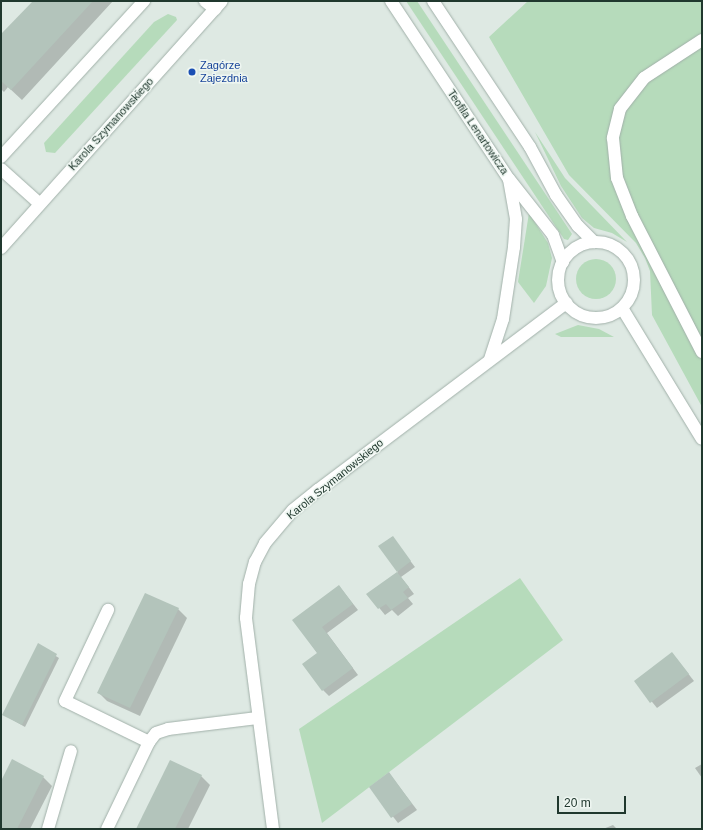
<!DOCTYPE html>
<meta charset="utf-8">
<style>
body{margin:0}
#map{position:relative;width:703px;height:830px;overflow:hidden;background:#dee9e3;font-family:Arial,sans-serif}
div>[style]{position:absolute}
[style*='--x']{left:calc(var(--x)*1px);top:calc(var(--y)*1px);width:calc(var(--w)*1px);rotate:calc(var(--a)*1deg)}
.green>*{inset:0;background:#b6dbbb}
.round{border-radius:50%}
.shadow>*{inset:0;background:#0003}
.building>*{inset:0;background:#b3c4bb}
.roads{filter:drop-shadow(0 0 1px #a1b0a9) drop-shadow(0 0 1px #a1b0a9)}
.minor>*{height:12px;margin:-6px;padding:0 6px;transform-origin:6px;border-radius:6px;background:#fff}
.minor>.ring{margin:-6px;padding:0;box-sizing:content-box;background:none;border:12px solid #fff;border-radius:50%}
.dots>*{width:11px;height:11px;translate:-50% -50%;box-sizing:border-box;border:2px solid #eef6f1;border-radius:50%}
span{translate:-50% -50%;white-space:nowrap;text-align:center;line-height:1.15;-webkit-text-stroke:3px #eef6f1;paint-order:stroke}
.transit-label{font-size:11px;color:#164399}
.left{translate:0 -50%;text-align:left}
.street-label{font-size:11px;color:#20382e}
.frame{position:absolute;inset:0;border:2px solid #20382e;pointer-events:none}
.scale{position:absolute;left:557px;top:796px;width:69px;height:18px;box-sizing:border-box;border:2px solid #20382e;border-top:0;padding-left:5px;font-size:12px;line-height:14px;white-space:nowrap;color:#20382e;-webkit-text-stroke:3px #eef6f1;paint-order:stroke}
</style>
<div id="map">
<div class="green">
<i style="clip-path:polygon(406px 1px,417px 1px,572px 234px,568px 240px,564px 239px)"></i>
<i style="clip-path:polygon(528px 1px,702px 1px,702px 407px,652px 315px,650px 271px,645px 258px,636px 243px,569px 175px,489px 37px)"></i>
<i style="clip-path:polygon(168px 14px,176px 17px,177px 20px,55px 153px,46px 152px,44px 143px,154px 22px)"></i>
<i style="clip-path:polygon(535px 132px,565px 178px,627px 242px,612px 233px,594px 228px,582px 218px,561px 186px)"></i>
<i style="clip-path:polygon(529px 213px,548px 243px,552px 258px,546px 286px,534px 303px,518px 282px)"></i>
<i class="round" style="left:576px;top:259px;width:40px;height:40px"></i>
<i style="clip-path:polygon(578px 325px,599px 329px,614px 337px,561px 337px,555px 334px)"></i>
<i style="clip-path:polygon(520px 578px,563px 640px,322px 823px,299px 729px)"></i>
</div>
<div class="shadow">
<i style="clip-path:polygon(34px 1px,113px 1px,22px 100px,8px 87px,4px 92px,1px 89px,1px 36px)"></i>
<i style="clip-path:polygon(392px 537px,415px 567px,401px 577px,414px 594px,408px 598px,413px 604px,398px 616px,392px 610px,385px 615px,368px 594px,398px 572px,380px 546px)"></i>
<i style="clip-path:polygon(339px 586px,358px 610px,327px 633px,358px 675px,329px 696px,323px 690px,318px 654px,294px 620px)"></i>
<i style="clip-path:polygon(178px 609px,187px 618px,140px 716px,107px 701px,98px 692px)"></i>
<i style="clip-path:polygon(38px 645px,59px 658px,25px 727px,4px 715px)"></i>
<i style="clip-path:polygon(672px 653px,694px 681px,657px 708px,635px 681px)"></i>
<i style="clip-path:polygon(702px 764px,702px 778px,695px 768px)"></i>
<i style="clip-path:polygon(389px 773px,417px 810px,398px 823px,370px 787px)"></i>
<i style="clip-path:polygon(201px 776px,210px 785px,188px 829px,137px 829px)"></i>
<i style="clip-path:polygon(43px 777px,52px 786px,30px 829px,1px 829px,1px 784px)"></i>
<i style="clip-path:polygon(613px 825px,617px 829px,603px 829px)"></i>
</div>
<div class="building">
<i style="clip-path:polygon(33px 1px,93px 1px,11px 90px,1px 81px,1px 34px)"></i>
<i style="clip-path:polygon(393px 536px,411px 561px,397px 572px,378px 546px)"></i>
<i style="clip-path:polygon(397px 572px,409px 587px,403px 592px,408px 598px,391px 610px,386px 604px,378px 609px,366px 594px)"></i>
<i style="clip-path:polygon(339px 585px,353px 604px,322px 627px,353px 668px,322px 691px,302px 664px,317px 653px,292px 620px)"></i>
<i style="clip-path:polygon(145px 593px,179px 608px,130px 708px,97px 693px)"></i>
<i style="clip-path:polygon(38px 643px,57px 654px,22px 725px,2px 715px)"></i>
<i style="clip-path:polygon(672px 652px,689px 674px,650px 703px,634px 681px)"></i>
<i style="clip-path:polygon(12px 759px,44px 776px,17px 829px,1px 829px,1px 781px)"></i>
<i style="clip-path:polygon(170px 760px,202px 775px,175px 829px,136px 829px)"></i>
<i style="clip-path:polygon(389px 772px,412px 804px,391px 818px,369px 787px)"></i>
</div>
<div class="roads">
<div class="minor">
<i style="--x:205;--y:1;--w:13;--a:39"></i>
<i style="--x:391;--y:1;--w:214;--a:56.5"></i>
<i style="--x:509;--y:179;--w:71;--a:51.8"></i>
<i style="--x:553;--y:235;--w:29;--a:70"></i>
<i style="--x:433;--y:1;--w:175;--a:56.4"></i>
<i style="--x:530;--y:147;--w:55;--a:61.6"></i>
<i style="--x:556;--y:195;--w:38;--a:55"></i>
<i style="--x:578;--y:226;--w:23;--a:45"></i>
<i style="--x:702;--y:40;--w:69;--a:146.8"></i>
<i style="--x:644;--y:78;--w:39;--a:128"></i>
<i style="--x:620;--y:109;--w:30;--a:104"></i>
<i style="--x:613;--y:138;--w:40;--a:84.3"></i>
<i style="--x:617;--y:178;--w:41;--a:68.5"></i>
<i style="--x:632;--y:216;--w:153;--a:62.8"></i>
<i style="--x:1;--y:157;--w:212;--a:-47.5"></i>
<i style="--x:1;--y:169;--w:52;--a:41.9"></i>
<i class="ring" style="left:558px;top:242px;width:64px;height:64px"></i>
<i style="--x:1;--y:248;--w:331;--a:-48.2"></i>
<i style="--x:622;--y:308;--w:153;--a:58.6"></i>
<i style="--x:490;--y:359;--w:42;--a:-72"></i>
<i style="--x:503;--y:319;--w:73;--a:-81.3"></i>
<i style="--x:514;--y:247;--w:28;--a:-86"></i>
<i style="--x:516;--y:219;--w:39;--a:-100"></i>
<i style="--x:149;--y:742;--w:11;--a:-52"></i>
<i style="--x:156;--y:733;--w:13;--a:-18"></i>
<i style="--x:168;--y:729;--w:90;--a:-7"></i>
<i style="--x:48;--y:829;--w:81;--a:-73.6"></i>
<i style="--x:107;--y:829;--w:97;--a:-64.2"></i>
<i style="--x:149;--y:742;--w:93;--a:-154"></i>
<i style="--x:65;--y:701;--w:101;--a:-64.7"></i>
<i style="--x:273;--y:829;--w:213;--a:-97.3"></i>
<i style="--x:246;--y:618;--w:34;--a:-85"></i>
<i style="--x:249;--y:584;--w:23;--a:-75"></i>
<i style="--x:255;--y:562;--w:21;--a:-62"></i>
<i style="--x:265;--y:543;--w:43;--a:-49.7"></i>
<i style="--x:293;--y:510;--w:32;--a:-39"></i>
<i style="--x:318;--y:490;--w:311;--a:-37"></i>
</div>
</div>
<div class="dots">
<i style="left:192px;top:72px;background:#1a4fb4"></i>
</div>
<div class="transit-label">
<span class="left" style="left:200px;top:72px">Zagórze<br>Zajezdnia</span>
</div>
<div class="street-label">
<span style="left:111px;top:124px;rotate:-48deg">Karola Szymanowskiego</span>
<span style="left:478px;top:132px;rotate:56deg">Teofila Lenartowicza</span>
<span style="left:335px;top:479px;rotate:-39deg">Karola Szymanowskiego</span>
</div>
<div class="frame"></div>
<div class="scale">20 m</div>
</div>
